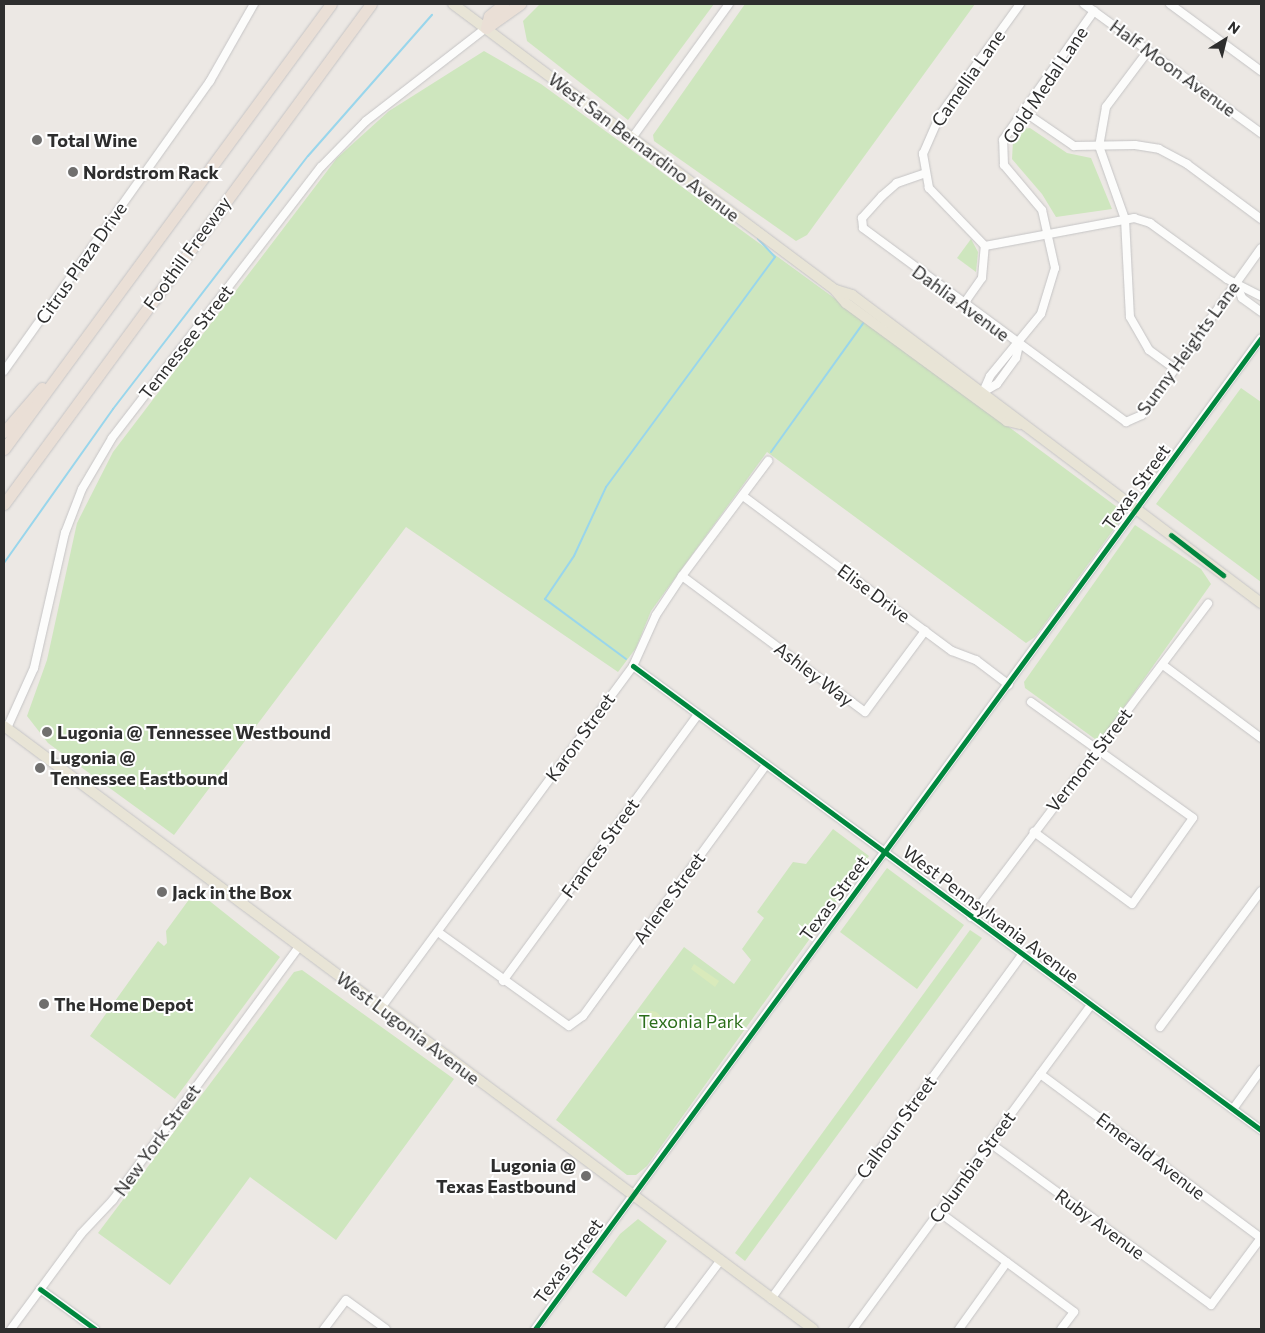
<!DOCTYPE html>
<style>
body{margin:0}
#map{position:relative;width:1265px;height:1333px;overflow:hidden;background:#ece8e4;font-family:Commissioner,sans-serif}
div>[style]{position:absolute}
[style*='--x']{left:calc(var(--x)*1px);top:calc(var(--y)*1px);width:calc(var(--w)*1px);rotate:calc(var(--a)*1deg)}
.green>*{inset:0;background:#cee6be}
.pitch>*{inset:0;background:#d9eabb}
.round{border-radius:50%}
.stream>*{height:2px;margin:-1px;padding:0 1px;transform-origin:1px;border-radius:1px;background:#99d6ec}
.roads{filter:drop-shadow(0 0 1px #c5c4c5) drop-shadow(0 0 1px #c5c4c5)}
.minor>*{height:8px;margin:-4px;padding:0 4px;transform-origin:4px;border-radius:4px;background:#fcfcfb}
.major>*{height:10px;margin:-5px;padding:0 5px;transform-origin:5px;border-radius:5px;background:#e8e4d6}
.highway>*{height:11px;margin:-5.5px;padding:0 5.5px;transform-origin:5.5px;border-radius:5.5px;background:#eadfd6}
.cycleway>*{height:5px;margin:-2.5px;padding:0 2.5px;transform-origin:2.5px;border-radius:2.5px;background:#00873e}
.dots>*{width:14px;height:14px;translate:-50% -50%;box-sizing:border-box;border:2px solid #fff;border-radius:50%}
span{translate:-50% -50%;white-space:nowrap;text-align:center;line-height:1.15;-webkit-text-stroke:4px #fff;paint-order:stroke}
.street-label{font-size:18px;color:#2e2e2e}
.poi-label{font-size:18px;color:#2e2e2e;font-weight:700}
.left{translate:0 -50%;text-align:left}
.right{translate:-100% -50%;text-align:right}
.park-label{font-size:18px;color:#2c6e1b}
.frame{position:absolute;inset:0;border:5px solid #2e2e2e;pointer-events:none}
.north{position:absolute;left:1200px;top:15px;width:50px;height:50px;-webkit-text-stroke:4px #fff;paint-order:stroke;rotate:36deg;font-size:14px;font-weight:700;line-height:20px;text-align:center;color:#2e2e2e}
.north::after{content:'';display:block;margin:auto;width:18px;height:22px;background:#2e2e2e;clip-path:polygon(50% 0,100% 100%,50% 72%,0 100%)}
</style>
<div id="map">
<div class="green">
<i style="clip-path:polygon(540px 4px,714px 4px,628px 120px,527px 41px,523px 21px)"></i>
<i style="clip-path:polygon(745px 4px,975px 4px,807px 235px,796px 241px,654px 141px,653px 135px)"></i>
<i style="clip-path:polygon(484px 51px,541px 84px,867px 322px,1121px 510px,1122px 518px,1035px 637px,1026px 643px,767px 452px,651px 611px,636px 648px,618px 672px,406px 527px,174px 835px,48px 743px,27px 716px,47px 660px,77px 523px,113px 452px,337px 158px,389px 111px)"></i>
<i style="clip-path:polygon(1030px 128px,1067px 153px,1091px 158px,1112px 209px,1056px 217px,1042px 194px,1012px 159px,1013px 141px,1022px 129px)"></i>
<i style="clip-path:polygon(971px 239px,978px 252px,976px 272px,957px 258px)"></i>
<i style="clip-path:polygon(1241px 388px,1261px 402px,1261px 582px,1156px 504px)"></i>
<i style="clip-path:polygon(1135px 525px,1201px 569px,1211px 584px,1103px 737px,1095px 739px,1025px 688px,1024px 682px)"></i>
<i style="clip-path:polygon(833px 829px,869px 856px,647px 1166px,636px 1175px,627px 1175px,556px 1120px,684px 947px,734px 984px,751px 960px,742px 949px,764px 918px,757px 912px,793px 862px,806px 864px)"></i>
<i style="clip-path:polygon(887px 868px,964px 925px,917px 989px,840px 932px)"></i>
<i style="clip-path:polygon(193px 894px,202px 895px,280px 957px,175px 1099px,90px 1036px,158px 941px,164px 946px,167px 943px,166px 931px)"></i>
<i style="clip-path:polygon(970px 930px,982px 938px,745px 1261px,735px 1253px)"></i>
<i style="clip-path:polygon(302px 970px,454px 1079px,336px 1240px,250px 1177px,170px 1285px,98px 1233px,294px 972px)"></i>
<i style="clip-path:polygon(638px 1219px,667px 1241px,626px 1297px,592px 1272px,620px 1234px)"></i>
</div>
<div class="pitch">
<i style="clip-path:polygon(694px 964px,719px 981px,715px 987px,691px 969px)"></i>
<i class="round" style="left:643px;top:1011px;width:18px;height:18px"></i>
</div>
<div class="stream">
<i style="--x:771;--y:452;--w:160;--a:-54.4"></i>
<i style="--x:4;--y:563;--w:189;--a:-54.7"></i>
<i style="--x:113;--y:409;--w:319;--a:-52.4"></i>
<i style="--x:308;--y:156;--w:188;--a:-48.7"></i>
<i style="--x:626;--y:659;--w:101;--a:-143.5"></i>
<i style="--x:545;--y:599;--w:52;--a:-56"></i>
<i style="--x:574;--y:556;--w:76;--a:-65.1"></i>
<i style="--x:606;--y:487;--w:285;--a:-53.7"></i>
<i style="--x:775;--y:257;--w:25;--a:-133"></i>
</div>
<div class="roads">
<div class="minor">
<i style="--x:1084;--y:4;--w:219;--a:36.1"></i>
<i style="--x:1170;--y:4;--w:113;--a:36.4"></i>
<i style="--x:1148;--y:51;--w:70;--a:126.9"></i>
<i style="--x:1106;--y:107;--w:40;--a:100"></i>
<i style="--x:1099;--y:146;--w:77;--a:70.4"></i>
<i style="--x:1125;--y:219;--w:98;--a:87.1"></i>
<i style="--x:1130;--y:317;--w:38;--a:60"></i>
<i style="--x:1149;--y:350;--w:31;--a:36"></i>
<i style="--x:1023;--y:111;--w:62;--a:34.5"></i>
<i style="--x:1074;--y:146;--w:61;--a:-0.9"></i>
<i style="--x:1135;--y:145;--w:24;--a:9"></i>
<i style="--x:1159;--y:149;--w:32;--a:28"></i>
<i style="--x:1187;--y:164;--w:92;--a:36.6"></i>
<i style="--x:632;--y:138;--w:165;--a:-54.1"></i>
<i style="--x:923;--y:174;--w:28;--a:161"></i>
<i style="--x:897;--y:183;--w:20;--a:139"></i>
<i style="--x:882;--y:196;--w:30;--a:132"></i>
<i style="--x:862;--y:218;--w:10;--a:84"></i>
<i style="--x:863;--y:228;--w:327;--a:36.4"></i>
<i style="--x:1126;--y:422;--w:17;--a:-24"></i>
<i style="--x:1142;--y:415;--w:205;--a:-54.5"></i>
<i style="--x:985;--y:246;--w:152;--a:-10.6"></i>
<i style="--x:1134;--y:218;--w:17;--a:17"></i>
<i style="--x:1150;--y:223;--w:95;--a:36"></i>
<i style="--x:1227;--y:279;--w:38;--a:27"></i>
<i style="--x:1236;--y:283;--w:16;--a:68"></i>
<i style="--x:1242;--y:298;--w:24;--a:36"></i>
<i style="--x:963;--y:305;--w:33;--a:-55"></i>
<i style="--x:982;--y:278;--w:32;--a:-85"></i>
<i style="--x:985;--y:246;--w:81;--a:-134"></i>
<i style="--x:929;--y:188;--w:35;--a:-100"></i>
<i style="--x:923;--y:154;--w:43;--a:-66.4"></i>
<i style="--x:940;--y:115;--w:137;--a:-54.2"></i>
<i style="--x:4;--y:371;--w:356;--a:-54.6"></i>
<i style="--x:210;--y:81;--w:89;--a:-60.3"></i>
<i style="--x:983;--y:392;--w:17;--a:-66"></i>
<i style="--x:990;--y:376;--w:80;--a:-50.6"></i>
<i style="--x:1041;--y:314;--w:48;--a:-73.1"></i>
<i style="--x:1055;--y:268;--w:59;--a:-102.6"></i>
<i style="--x:1042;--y:210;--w:59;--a:-130.2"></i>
<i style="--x:1004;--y:165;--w:25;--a:-92"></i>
<i style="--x:1003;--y:140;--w:158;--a:-54.8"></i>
<i style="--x:983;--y:392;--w:16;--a:-30"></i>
<i style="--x:997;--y:384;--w:32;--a:-54"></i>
<i style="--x:1016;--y:358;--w:13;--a:-77"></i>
<i style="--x:743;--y:496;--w:260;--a:36.6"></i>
<i style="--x:952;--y:651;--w:26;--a:21"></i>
<i style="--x:976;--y:660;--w:41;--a:37.1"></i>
<i style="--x:682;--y:576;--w:228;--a:36.6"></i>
<i style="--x:865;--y:712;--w:101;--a:-53.5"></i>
<i style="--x:1163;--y:665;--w:122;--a:36.7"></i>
<i style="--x:633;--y:666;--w:781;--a:36.46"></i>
<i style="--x:1031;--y:702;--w:199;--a:35.6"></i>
<i style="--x:1193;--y:818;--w:105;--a:125.3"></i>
<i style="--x:1132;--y:904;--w:122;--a:-143.7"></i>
<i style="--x:7;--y:728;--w:66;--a:-65.8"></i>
<i style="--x:34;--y:668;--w:139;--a:-77.1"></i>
<i style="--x:65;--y:533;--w:47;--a:-68.9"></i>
<i style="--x:82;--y:489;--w:59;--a:-59.5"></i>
<i style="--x:112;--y:438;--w:342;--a:-52.4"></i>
<i style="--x:321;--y:167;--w:64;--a:-45.6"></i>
<i style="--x:366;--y:121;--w:152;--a:-37.8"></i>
<i style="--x:971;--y:917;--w:393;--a:-52.9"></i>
<i style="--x:438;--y:932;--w:161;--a:35.7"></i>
<i style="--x:569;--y:1026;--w:17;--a:-36"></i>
<i style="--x:583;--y:1016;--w:309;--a:-53.9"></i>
<i style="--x:503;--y:981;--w:330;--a:-53.8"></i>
<i style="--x:381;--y:1008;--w:425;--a:-53.6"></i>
<i style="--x:633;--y:666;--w:56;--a:-65.7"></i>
<i style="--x:656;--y:615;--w:47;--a:-56.3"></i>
<i style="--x:682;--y:576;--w:144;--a:-53.2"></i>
<i style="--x:1160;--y:1027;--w:169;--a:-53.4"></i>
<i style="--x:1233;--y:1109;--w:48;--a:-54.3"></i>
<i style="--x:990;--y:1143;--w:274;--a:36.2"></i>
<i style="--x:1211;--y:1305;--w:84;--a:-53.3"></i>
<i style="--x:1261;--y:1238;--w:275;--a:-143.4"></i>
<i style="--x:939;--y:1212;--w:168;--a:36.5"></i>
<i style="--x:1074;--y:1312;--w:21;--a:127"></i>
<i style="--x:40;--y:1289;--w:68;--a:36"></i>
<i style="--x:771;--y:1299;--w:426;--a:-53.9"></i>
<i style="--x:11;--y:1329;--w:118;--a:-53.6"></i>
<i style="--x:81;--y:1234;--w:47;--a:-46.7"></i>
<i style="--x:113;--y:1200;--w:314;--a:-53.7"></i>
<i style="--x:324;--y:1329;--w:36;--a:-53"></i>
<i style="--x:346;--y:1300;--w:49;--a:35.9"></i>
<i style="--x:535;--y:1329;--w:1228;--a:-53.77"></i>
<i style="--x:669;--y:1329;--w:85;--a:-53.1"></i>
<i style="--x:853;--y:1329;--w:402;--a:-53.7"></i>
<i style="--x:959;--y:1329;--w:82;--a:-54.4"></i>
</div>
<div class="major">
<i style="--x:453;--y:4;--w:477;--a:36.8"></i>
<i style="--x:835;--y:290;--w:17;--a:50"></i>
<i style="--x:846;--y:303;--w:200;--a:36.2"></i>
<i style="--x:1007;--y:421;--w:13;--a:13"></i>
<i style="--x:836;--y:290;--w:17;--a:17"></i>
<i style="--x:852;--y:295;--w:512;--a:36.98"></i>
<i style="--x:4;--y:726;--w:1009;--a:36.7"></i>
</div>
<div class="highway">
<i style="--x:486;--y:28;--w:42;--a:-35.2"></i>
<i style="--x:486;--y:28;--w:12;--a:-76"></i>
<i style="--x:489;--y:16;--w:19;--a:-39"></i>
<i style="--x:4;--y:432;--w:58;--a:-49.2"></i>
<i style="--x:4;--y:449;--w:552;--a:-53.69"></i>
<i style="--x:4;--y:504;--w:620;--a:-53.72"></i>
</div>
</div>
<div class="cycleway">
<i style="--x:1171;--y:535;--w:66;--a:37.6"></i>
<i style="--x:633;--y:666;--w:781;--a:36.46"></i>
<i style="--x:40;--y:1289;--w:68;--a:36"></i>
<i style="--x:535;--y:1329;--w:1228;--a:-53.77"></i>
</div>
<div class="dots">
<i style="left:37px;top:140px;background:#706f6e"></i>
<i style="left:73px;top:172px;background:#706f6e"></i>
<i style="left:47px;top:732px;background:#706f6e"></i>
<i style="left:40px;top:768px;background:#706f6e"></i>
<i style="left:162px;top:892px;background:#706f6e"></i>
<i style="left:44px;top:1004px;background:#706f6e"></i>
<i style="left:586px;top:1176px;background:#706f6e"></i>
</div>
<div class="street-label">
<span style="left:1173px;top:68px;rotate:36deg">Half Moon Avenue</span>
<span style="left:968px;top:78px;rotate:-55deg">Camellia Lane</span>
<span style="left:1045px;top:85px;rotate:-56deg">Gold Medal Lane</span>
<span style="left:644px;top:147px;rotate:37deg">West San Bernardino Avenue</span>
<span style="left:187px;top:253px;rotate:-54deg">Foothill Freeway</span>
<span style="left:81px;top:263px;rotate:-55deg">Citrus Plaza Drive</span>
<span style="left:961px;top:303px;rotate:36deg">Dahlia Avenue</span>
<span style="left:186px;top:342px;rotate:-52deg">Tennessee Street</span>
<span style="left:1188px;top:348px;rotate:-54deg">Sunny Heights Lane</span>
<span style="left:1136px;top:487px;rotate:-54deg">Texas Street</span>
<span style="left:874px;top:593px;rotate:36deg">Elise Drive</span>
<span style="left:814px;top:674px;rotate:37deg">Ashley Way</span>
<span style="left:580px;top:737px;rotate:-54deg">Karon Street</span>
<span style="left:1089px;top:760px;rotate:-52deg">Vermont Street</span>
<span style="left:600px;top:848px;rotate:-54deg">Frances Street</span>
<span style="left:669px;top:898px;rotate:-54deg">Arlene Street</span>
<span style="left:834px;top:898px;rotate:-53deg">Texas Street</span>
<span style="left:991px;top:914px;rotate:37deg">West Pennsylvania Avenue</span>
<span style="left:408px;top:1028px;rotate:37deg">West Lugonia Avenue</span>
<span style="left:896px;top:1127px;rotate:-54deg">Calhoun Street</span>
<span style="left:157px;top:1140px;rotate:-54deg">New York Street</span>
<span style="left:1151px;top:1156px;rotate:37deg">Emerald Avenue</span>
<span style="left:972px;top:1167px;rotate:-54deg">Columbia Street</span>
<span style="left:1100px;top:1224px;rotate:36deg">Ruby Avenue</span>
<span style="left:568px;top:1261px;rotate:-53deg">Texas Street</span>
</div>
<div class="poi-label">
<span class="left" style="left:47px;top:140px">Total Wine</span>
<span class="left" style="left:83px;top:172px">Nordstrom Rack</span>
<span class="left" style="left:57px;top:732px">Lugonia @ Tennessee Westbound</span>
<span class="left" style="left:50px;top:768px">Lugonia @<br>Tennessee Eastbound</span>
<span class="left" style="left:172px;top:892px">Jack in the Box</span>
<span class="left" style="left:54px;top:1004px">The Home Depot</span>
<span class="right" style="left:576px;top:1176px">Lugonia @<br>Texas Eastbound</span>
</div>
<div class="park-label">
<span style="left:691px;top:1021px">Texonia Park</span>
</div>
<div class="frame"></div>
<div class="north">N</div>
</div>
